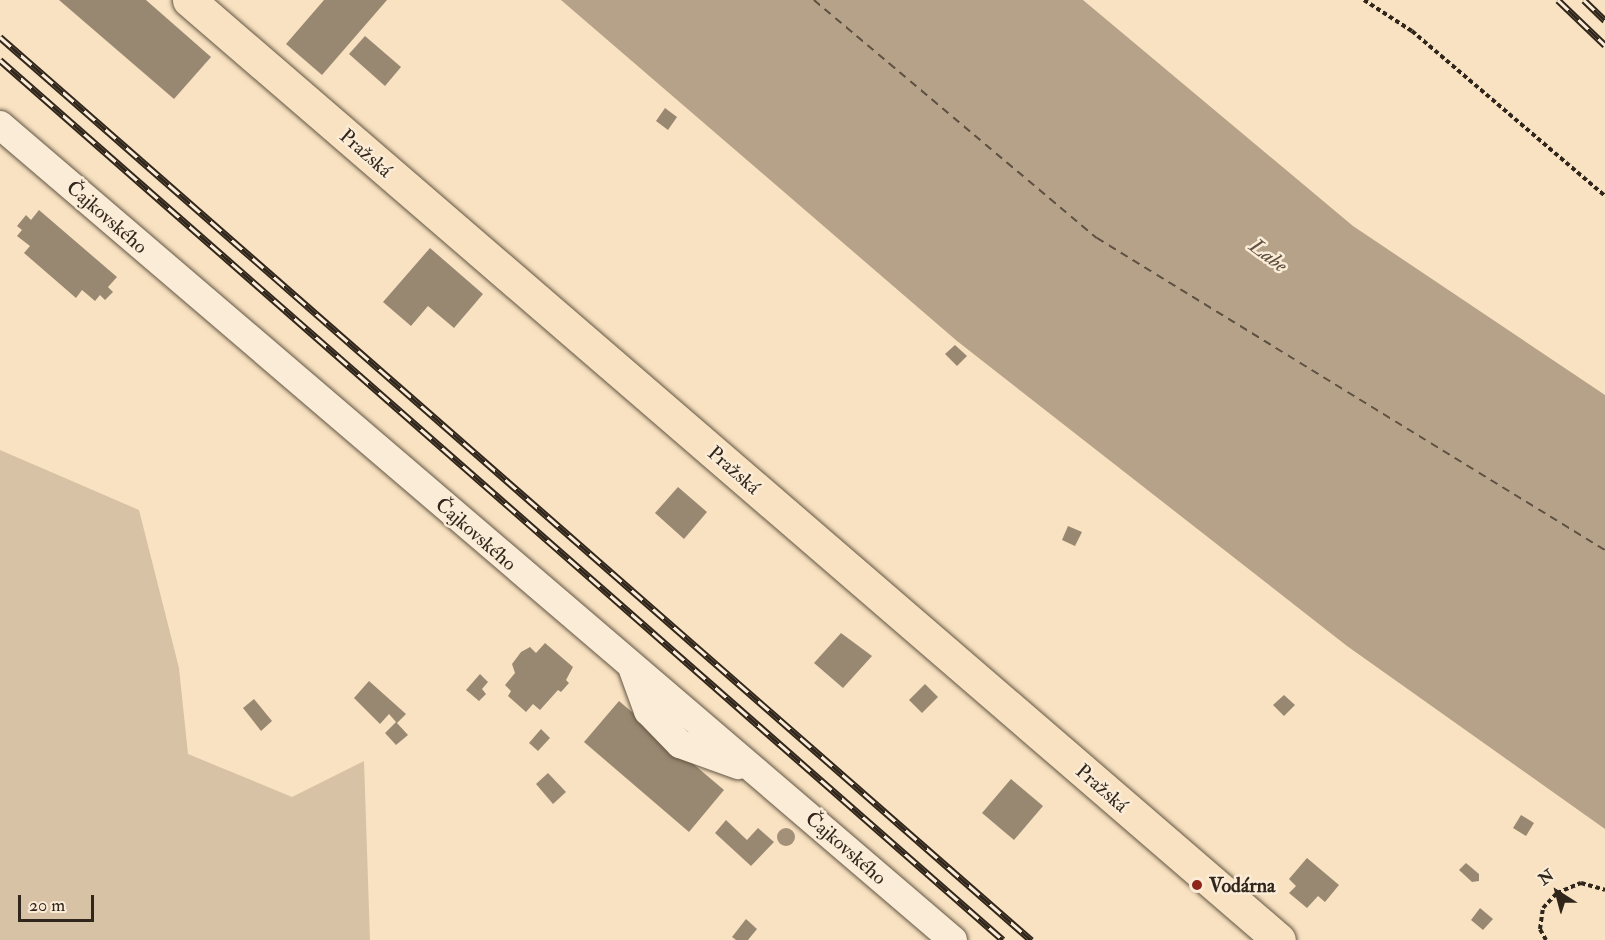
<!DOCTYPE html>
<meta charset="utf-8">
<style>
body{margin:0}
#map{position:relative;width:1605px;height:940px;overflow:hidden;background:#f9e2c1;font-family:"IM FELL Double Pica",serif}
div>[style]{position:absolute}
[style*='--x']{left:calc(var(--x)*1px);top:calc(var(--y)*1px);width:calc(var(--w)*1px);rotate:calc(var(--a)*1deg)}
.green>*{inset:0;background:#d7c2a5}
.water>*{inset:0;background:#b5a289}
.ferry>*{height:1.5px;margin-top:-0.75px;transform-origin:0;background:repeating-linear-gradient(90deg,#5f5142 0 8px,transparent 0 14px)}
.building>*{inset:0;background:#998871}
.path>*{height:4px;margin-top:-2px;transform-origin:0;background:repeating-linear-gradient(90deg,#30261b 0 4.5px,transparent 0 7.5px)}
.roads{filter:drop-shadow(0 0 2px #625544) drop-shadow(0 0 2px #625544)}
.minor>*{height:28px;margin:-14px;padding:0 14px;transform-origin:14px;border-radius:14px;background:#fbecd7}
.major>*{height:33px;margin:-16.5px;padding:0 16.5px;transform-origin:16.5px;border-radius:16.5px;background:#f9e2c1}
.rail>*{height:7px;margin-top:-3.5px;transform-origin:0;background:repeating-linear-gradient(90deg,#fbecd7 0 14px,#30261b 0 28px);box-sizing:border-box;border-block:2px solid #30261b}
.trees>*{width:18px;height:18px;margin:-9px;border-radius:50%;background:#a29079}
.dots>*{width:16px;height:16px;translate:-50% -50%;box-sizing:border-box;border:3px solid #fbecd7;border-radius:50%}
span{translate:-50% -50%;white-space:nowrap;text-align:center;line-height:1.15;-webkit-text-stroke:5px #fbecd7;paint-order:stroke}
.street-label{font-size:20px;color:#30261b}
.poi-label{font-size:20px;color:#30261b;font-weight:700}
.left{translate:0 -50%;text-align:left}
.water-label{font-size:21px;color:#5f5142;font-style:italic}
.north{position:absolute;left:1527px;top:862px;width:60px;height:60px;-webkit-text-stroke:4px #fbecd7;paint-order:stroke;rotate:324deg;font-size:16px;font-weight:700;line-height:24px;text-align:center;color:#30261b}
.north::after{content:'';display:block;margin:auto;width:21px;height:27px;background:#30261b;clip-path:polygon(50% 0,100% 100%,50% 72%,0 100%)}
.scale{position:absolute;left:18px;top:895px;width:76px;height:27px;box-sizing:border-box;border:3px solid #30261b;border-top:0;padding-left:8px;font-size:18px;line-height:21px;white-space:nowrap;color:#30261b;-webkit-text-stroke:4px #fbecd7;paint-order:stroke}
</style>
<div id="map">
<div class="green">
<i style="clip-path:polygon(0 450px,139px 510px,179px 668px,188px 754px,292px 797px,364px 761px,370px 940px,0 940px)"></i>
</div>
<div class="water">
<i style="clip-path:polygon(561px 0,1083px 0,1353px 226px,1605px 395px,1605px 829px,1347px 646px,957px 341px)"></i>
</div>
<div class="ferry">
<i style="--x:814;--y:0;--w:370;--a:40.1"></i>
<i style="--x:1097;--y:238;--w:596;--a:31.56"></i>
</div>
<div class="building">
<i style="clip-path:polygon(59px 0,146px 0,211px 57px,174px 99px)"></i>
<i style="clip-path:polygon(324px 0,387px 0,322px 75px,286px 44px)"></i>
<i style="clip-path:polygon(365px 36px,401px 67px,385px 86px,349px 54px)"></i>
<i style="clip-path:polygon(665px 108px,677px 117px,668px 130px,656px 121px)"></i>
<i style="clip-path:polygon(39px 210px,117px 277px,108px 287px,113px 292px,105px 300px,100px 295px,95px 301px,82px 290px,76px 298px,24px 253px,30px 246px,17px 236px,22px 230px,17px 226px,26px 215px,31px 220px)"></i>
<i style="clip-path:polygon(430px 248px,483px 294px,454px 328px,428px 306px,411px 326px,383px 302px)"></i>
<i style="clip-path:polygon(955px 345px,967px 356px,957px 366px,945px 354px)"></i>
<i style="clip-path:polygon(678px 487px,707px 512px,684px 539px,655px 513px)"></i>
<i style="clip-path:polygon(1068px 526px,1082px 532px,1075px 546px,1062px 540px)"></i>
<i style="clip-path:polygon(841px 633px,872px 656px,843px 688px,814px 663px)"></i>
<i style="clip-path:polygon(545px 643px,573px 667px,566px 680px,569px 683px,561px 692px,558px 690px,540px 710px,533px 704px,526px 712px,508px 696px,511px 691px,505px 685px,515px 673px,512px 664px,521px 652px,530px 647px,536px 653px)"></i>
<i style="clip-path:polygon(480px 674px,488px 682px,482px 689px,486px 694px,479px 701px,466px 690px)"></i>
<i style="clip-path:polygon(369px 681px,406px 714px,397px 723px,408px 735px,396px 745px,385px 733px,396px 722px,389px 714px,380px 724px,354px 698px)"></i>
<i style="clip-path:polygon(925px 684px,938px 697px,922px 713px,909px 700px)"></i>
<i style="clip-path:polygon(1284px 695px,1295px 705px,1284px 716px,1273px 705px)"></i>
<i style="clip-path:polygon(254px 699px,272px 721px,261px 731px,243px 708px)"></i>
<i style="clip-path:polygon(619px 701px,724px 790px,689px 832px,584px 742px)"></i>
<i style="clip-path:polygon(541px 729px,550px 738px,538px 751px,529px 743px)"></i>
<i style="clip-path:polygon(548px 773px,566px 792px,553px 804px,536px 784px)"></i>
<i style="clip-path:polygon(1011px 779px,1043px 806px,1014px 840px,982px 813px)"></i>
<i style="clip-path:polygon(1521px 815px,1534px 823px,1526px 836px,1513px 828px)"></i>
<i style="clip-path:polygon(726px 820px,747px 840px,758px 828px,774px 842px,751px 866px,715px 833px)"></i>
<i style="clip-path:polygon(1307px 858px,1339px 885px,1325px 902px,1318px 896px,1307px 908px,1289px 893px,1296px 886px,1289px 879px)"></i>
<i style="clip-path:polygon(1466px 863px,1479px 874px,1479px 881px,1472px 882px,1459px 870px)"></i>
<i style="clip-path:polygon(1480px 908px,1493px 919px,1483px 930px,1471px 920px)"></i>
<i style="clip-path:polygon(746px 919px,757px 929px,748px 940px,736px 940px,732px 937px)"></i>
</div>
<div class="path">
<i style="--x:1364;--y:0;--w:57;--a:32.9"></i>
<i style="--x:1412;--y:31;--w:254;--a:40.5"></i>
<i style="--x:1546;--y:940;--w:13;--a:-119"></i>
<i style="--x:1540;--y:929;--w:21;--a:-82"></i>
<i style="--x:1543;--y:908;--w:21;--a:-47"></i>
<i style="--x:1557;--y:893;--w:26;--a:-23"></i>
<i style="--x:1581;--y:883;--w:25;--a:16"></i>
</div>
<div class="roads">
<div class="minor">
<i style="--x:0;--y:125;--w:1254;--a:40.54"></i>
<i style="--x:633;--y:670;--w:44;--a:69.9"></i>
<i style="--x:648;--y:711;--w:46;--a:45.9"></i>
<i style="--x:680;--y:744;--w:62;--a:19.9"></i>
</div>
<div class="major">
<i style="--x:189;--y:0;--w:1439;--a:40.77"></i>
</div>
</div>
<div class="rail">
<i style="--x:1558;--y:0;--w:65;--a:43.8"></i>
<i style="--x:1584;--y:0;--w:29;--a:44"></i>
<i style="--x:0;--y:37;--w:1371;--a:41.21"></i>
<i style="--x:0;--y:60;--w:1334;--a:41.26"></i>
</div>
<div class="trees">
<i style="left:786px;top:837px"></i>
</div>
<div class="dots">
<i style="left:1197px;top:885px;background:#8f2418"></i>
</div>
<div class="street-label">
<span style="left:366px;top:153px;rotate:41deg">Pražská</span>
<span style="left:107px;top:217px;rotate:41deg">Čajkovského</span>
<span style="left:734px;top:470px;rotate:41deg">Pražská</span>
<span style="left:476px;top:534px;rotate:41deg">Čajkovského</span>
<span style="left:1102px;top:788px;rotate:41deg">Pražská</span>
<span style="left:846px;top:848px;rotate:41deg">Čajkovského</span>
</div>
<div class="poi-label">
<span class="left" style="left:1209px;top:885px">Vodárna</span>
</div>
<div class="water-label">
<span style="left:1268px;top:256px;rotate:37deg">Labe</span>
</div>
<div class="north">N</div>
<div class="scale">20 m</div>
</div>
